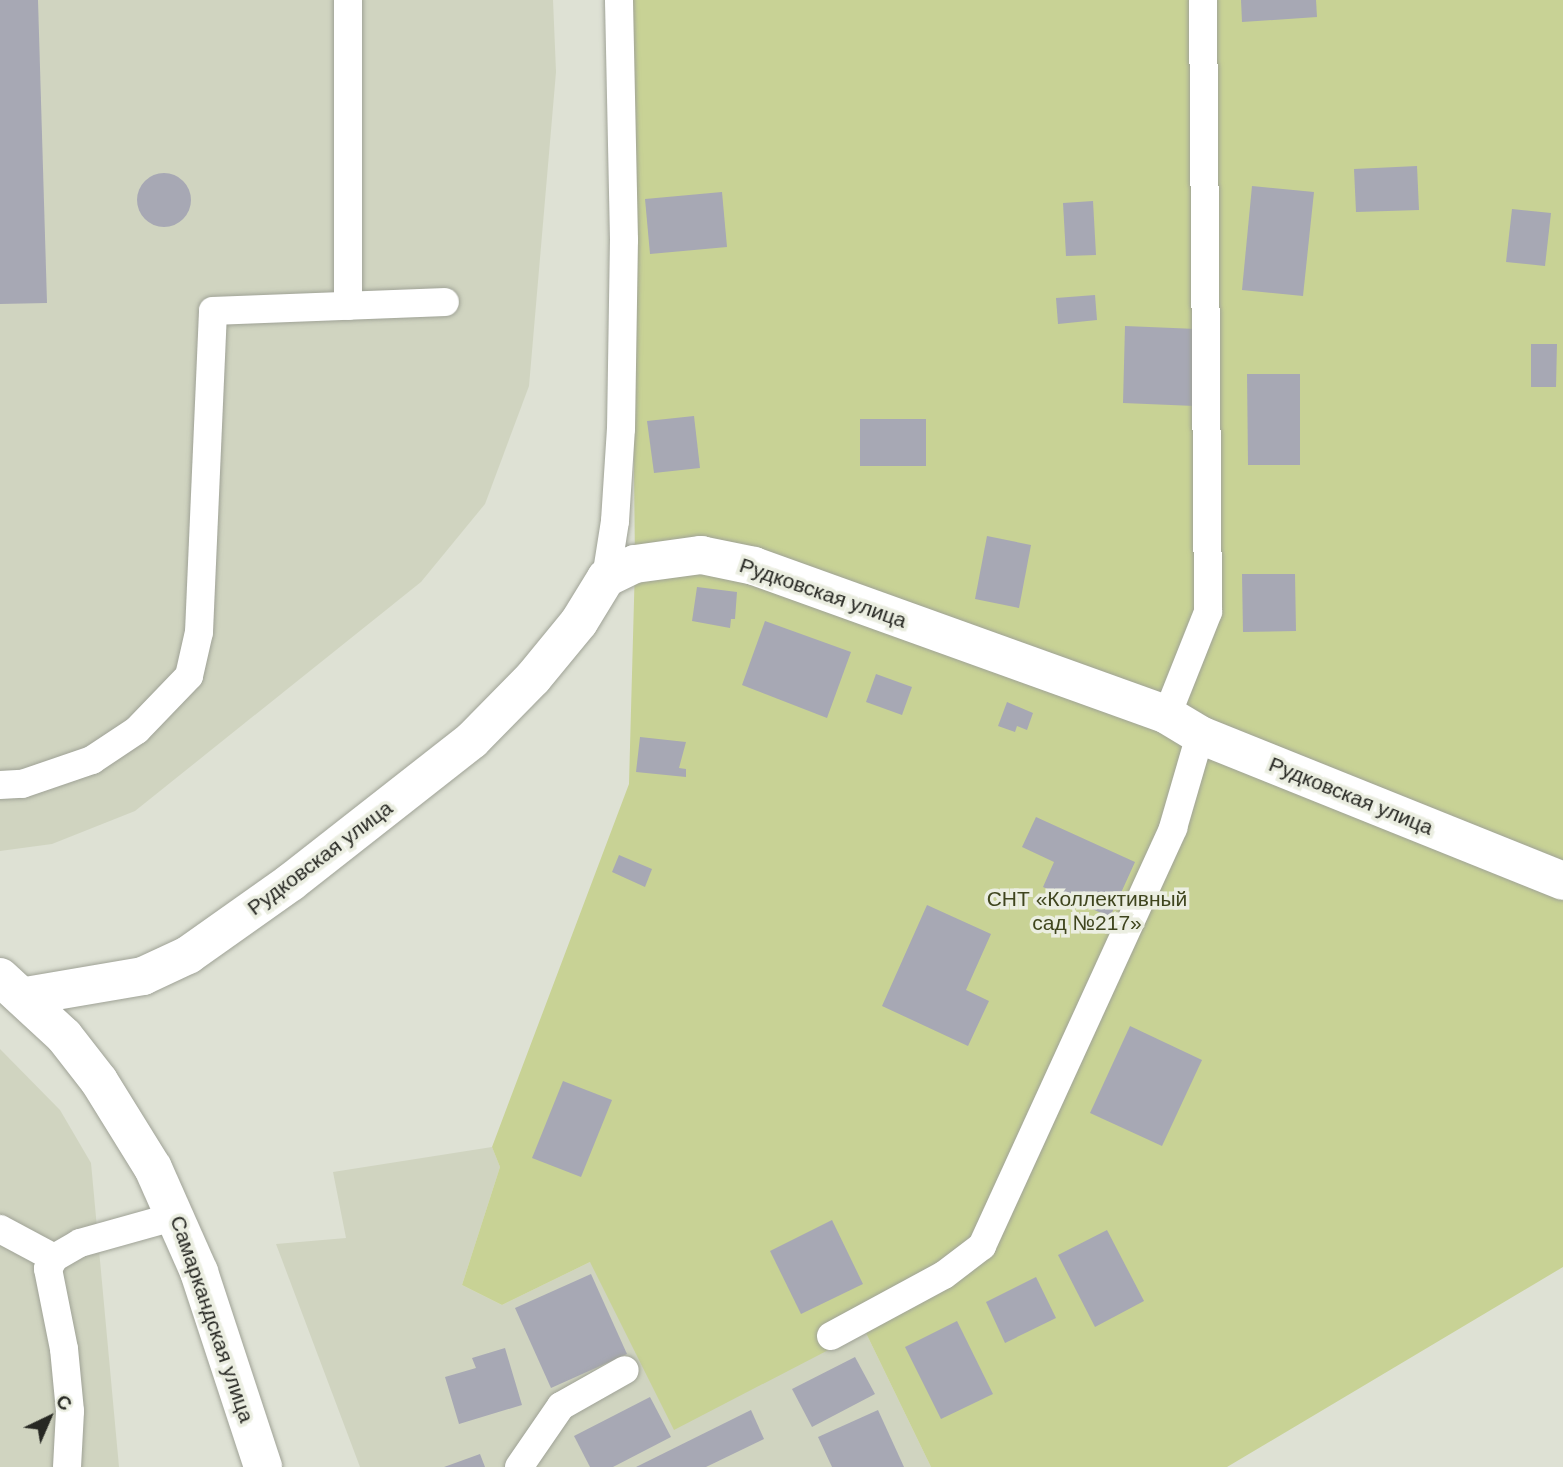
<!DOCTYPE html>
<meta charset="utf-8">
<style>
body{margin:0}
#map{position:relative;width:1563px;height:1467px;overflow:hidden;background:#dee1d4;font-family:Arial,sans-serif}
div>[style]{position:absolute}
[style*='--x']{left:calc(var(--x)*1px);top:calc(var(--y)*1px);width:calc(var(--w)*1px);rotate:calc(var(--a)*1deg)}
.built>*{inset:0;background:#d0d4c0}
.green>*{inset:0;background:#c8d295}
.building>*{inset:0;background:#a7a8b4}
.round{border-radius:50%}
.roads{filter:drop-shadow(0 0 2px #9fa296) drop-shadow(0 0 2px #9fa296)}
.service>*{height:28px;margin:-14px;padding:0 14px;transform-origin:14px;border-radius:14px;background:#fff}
.minor>*{height:38px;margin:-19px;padding:0 19px;transform-origin:19px;border-radius:19px;background:#fff}
.tertiary>*{height:38px;margin:-19px;padding:0 19px;transform-origin:19px;border-radius:19px;background:#fff}
span{translate:-50% -50%;white-space:nowrap;text-align:center;line-height:1.15;-webkit-text-stroke:7px #ebeee1;paint-order:stroke}
.street-label{font-size:21px;color:#272823}
.park-label{font-size:21px;color:#3f451e}
.north{position:absolute;left:14px;top:1383px;width:70px;height:70px;-webkit-text-stroke:5px #ebeee1;paint-order:stroke;rotate:44deg;font-size:19px;font-weight:700;line-height:28px;text-align:center;color:#272823}
.north::after{content:'';display:block;margin:auto;width:24px;height:32px;background:#272823;clip-path:polygon(50% 0,100% 100%,50% 72%,0 100%)}
</style>
<div id="map">
<div class="built">
<i style="clip-path:polygon(0 0,553px 0,556px 72px,529px 386px,485px 504px,421px 582px,135px 811px,52px 844px,0 851px)"></i>
<i style="clip-path:polygon(0 1049px,60px 1110px,91px 1163px,119px 1467px,0 1467px)"></i>
<i style="clip-path:polygon(492px 1147px,500px 1167px,462px 1285px,502px 1305px,590px 1262px,865px 1331px,931px 1467px,360px 1467px,276px 1244px,346px 1238px,333px 1172px)"></i>
</div>
<div class="green">
<i style="clip-path:polygon(629px 0,1563px 0,1563px 1267px,1227px 1467px,931px 1467px,865px 1331px,674px 1430px,590px 1262px,502px 1305px,462px 1285px,500px 1167px,492px 1147px,629px 784px,635px 564px)"></i>
</div>
<div class="building">
<i style="clip-path:polygon(0 0,38px 0,47px 303px,0 304px)"></i>
<i style="clip-path:polygon(1241px 0,1316px 0,1317px 17px,1242px 22px)"></i>
<i style="clip-path:polygon(1417px 166px,1419px 210px,1356px 212px,1354px 169px)"></i>
<i class="round" style="left:137px;top:173px;width:54px;height:54px"></i>
<i style="clip-path:polygon(1252px 186px,1314px 192px,1303px 296px,1242px 290px)"></i>
<i style="clip-path:polygon(722px 192px,727px 247px,650px 254px,645px 199px)"></i>
<i style="clip-path:polygon(1093px 201px,1096px 255px,1066px 256px,1063px 203px)"></i>
<i style="clip-path:polygon(1512px 209px,1551px 213px,1545px 266px,1506px 262px)"></i>
<i style="clip-path:polygon(1095px 295px,1097px 320px,1058px 324px,1056px 298px)"></i>
<i style="clip-path:polygon(1125px 326px,1197px 329px,1195px 406px,1123px 403px)"></i>
<i style="clip-path:polygon(1531px 344px,1557px 344px,1556px 387px,1531px 387px)"></i>
<i style="clip-path:polygon(1247px 374px,1300px 374px,1300px 465px,1248px 465px)"></i>
<i style="clip-path:polygon(694px 416px,700px 468px,654px 473px,647px 421px)"></i>
<i style="clip-path:polygon(860px 419px,926px 419px,926px 466px,860px 466px)"></i>
<i style="clip-path:polygon(987px 536px,1031px 545px,1019px 608px,975px 599px)"></i>
<i style="clip-path:polygon(1242px 574px,1295px 574px,1296px 631px,1243px 632px)"></i>
<i style="clip-path:polygon(697px 587px,737px 592px,735px 619px,731px 619px,730px 628px,692px 621px)"></i>
<i style="clip-path:polygon(765px 621px,851px 652px,827px 718px,742px 685px)"></i>
<i style="clip-path:polygon(876px 674px,912px 687px,902px 715px,866px 702px)"></i>
<i style="clip-path:polygon(1007px 702px,1033px 713px,1027px 730px,1017px 726px,1015px 732px,998px 726px)"></i>
<i style="clip-path:polygon(640px 737px,686px 742px,679px 768px,686px 769px,686px 777px,636px 772px)"></i>
<i style="clip-path:polygon(1036px 817px,1135px 862px,1110px 917px,1043px 887px,1054px 862px,1022px 847px)"></i>
<i style="clip-path:polygon(619px 855px,652px 869px,645px 887px,612px 872px)"></i>
<i style="clip-path:polygon(927px 905px,991px 934px,966px 990px,989px 1001px,968px 1046px,882px 1006px)"></i>
<i style="clip-path:polygon(1130px 1026px,1202px 1060px,1162px 1146px,1090px 1113px)"></i>
<i style="clip-path:polygon(563px 1081px,612px 1100px,581px 1177px,532px 1158px)"></i>
<i style="clip-path:polygon(832px 1220px,863px 1284px,801px 1314px,770px 1251px)"></i>
<i style="clip-path:polygon(1107px 1230px,1144px 1301px,1095px 1327px,1058px 1255px)"></i>
<i style="clip-path:polygon(591px 1274px,627px 1354px,551px 1388px,515px 1308px)"></i>
<i style="clip-path:polygon(1036px 1277px,1056px 1318px,1005px 1343px,986px 1302px)"></i>
<i style="clip-path:polygon(957px 1321px,993px 1394px,941px 1419px,905px 1347px)"></i>
<i style="clip-path:polygon(505px 1348px,522px 1405px,459px 1424px,445px 1377px,476px 1368px,472px 1358px)"></i>
<i style="clip-path:polygon(855px 1357px,875px 1394px,812px 1427px,792px 1389px)"></i>
<i style="clip-path:polygon(650px 1397px,671px 1437px,613px 1467px,590px 1467px,574px 1436px)"></i>
<i style="clip-path:polygon(751px 1410px,764px 1439px,706px 1467px,636px 1467px)"></i>
<i style="clip-path:polygon(878px 1410px,904px 1467px,832px 1467px,818px 1437px)"></i>
<i style="clip-path:polygon(480px 1454px,485px 1467px,444px 1467px)"></i>
</div>
<div class="roads">
<div class="service">
<i style="--x:348;--y:0;--w:306;--a:90"></i>
<i style="--x:606;--y:578;--w:58;--a:-81"></i>
<i style="--x:615;--y:521;--w:92;--a:-86.3"></i>
<i style="--x:621;--y:429;--w:189;--a:-89.1"></i>
<i style="--x:624;--y:240;--w:240;--a:-91.2"></i>
<i style="--x:1167;--y:715;--w:111;--a:-68.3"></i>
<i style="--x:1208;--y:612;--w:612;--a:-90.47"></i>
<i style="--x:0;--y:785;--w:22;--a:-3"></i>
<i style="--x:22;--y:784;--w:74;--a:-18.9"></i>
<i style="--x:92;--y:760;--w:54;--a:-33.7"></i>
<i style="--x:137;--y:730;--w:75;--a:-46.1"></i>
<i style="--x:189;--y:676;--w:45;--a:-77.2"></i>
<i style="--x:199;--y:632;--w:321;--a:-87.5"></i>
<i style="--x:213;--y:311;--w:232;--a:-2.2"></i>
<i style="--x:0;--y:1229;--w:61;--a:28.2"></i>
<i style="--x:831;--y:1336;--w:128;--a:-28.4"></i>
<i style="--x:944;--y:1275;--w:48;--a:-37.3"></i>
<i style="--x:982;--y:1246;--w:460;--a:-65.4"></i>
<i style="--x:1173;--y:828;--w:97;--a:-73.8"></i>
<i style="--x:67;--y:1467;--w:56;--a:-86.9"></i>
<i style="--x:70;--y:1411;--w:62;--a:-95.5"></i>
<i style="--x:64;--y:1349;--w:82;--a:-101.3"></i>
<i style="--x:48;--y:1269;--w:13;--a:-61"></i>
<i style="--x:54;--y:1258;--w:30;--a:-30"></i>
<i style="--x:80;--y:1243;--w:101;--a:-15.6"></i>
<i style="--x:519;--y:1467;--w:74;--a:-55.5"></i>
<i style="--x:561;--y:1406;--w:73;--a:-29.4"></i>
</div>
<div class="minor">
<i style="--x:26;--y:996;--w:119;--a:-9.7"></i>
<i style="--x:143;--y:976;--w:50;--a:-25"></i>
<i style="--x:188;--y:955;--w:126;--a:-35.3"></i>
<i style="--x:291;--y:882;--w:230;--a:-38.1"></i>
<i style="--x:472;--y:740;--w:87;--a:-45.5"></i>
<i style="--x:533;--y:678;--w:72;--a:-50.6"></i>
<i style="--x:579;--y:622;--w:52;--a:-58.5"></i>
<i style="--x:606;--y:578;--w:32;--a:-26"></i>
<i style="--x:635;--y:564;--w:67;--a:-7.8"></i>
<i style="--x:701;--y:555;--w:54;--a:11.7"></i>
<i style="--x:754;--y:566;--w:439;--a:19.8"></i>
<i style="--x:1167;--y:715;--w:39;--a:31"></i>
<i style="--x:1200;--y:735;--w:391;--a:21.9"></i>
</div>
<div class="tertiary">
<i style="--x:0;--y:977;--w:87;--a:42.7"></i>
<i style="--x:64;--y:1036;--w:57;--a:52.1"></i>
<i style="--x:99;--y:1081;--w:102;--a:58.2"></i>
<i style="--x:153;--y:1168;--w:114;--a:66.1"></i>
<i style="--x:199;--y:1272;--w:205;--a:71.8"></i>
</div>
</div>
<div class="street-label">
<span style="left:823px;top:593px;rotate:19deg">Рудковская улица</span>
<span style="left:1351px;top:796px;rotate:22deg">Рудковская улица</span>
<span style="left:320px;top:858px;rotate:-37deg">Рудковская улица</span>
<span style="left:212px;top:1319px;rotate:71deg">Самаркандская улица</span>
</div>
<div class="park-label">
<span style="left:1087px;top:911px">СНТ «Коллективный<br>сад №217»</span>
</div>
<div class="north">С</div>
</div>
